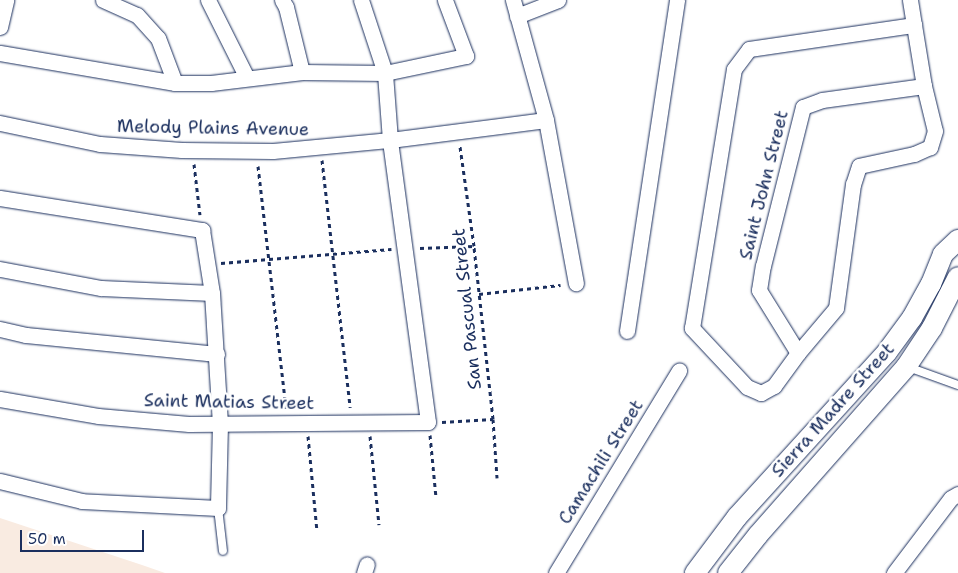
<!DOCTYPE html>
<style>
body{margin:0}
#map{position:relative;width:958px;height:573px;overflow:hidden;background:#fff;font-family:"Shantell Sans",sans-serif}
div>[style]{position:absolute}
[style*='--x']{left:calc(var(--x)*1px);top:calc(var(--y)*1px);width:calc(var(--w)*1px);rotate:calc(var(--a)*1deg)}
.built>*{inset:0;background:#f9ebe1}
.path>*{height:3px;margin-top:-1.5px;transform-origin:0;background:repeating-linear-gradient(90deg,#1b2f5e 0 4px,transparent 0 8px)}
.roads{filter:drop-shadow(0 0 1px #1b2f5e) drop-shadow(0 0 1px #1b2f5e)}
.lane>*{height:8px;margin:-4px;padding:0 4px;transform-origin:4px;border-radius:4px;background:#fff}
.street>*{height:15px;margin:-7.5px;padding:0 7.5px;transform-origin:7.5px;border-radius:7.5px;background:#fff}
.secondary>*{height:20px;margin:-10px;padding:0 10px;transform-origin:10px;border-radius:10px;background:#fff}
span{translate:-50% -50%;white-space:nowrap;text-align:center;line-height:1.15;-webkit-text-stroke:5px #fff;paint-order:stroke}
.street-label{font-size:18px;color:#1b2f5e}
.scale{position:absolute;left:20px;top:530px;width:124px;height:22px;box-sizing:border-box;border:2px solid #1b2f5e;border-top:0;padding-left:6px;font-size:15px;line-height:18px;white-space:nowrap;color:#1b2f5e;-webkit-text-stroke:4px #fff;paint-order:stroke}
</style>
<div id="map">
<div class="built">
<i style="clip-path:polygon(0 518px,142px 565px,165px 573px,0 573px)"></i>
</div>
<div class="path">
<i style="--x:322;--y:160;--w:249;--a:83.5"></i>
<i style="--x:194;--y:164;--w:51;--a:83.3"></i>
<i style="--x:258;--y:166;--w:244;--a:83.4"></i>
<i style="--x:420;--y:248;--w:54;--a:-2.1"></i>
<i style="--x:221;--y:263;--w:171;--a:-4.7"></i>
<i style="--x:479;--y:294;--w:82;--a:-6.3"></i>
<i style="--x:493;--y:419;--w:59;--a:86.1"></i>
<i style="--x:442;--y:422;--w:51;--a:-3.4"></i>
<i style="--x:493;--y:419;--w:174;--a:-96.3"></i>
<i style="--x:474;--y:246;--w:101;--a:-98"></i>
<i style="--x:430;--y:435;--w:62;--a:84.5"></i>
<i style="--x:308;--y:436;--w:95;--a:84.6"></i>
<i style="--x:370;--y:436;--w:89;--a:84.2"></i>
</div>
<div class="roads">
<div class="lane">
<i style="--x:908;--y:367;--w:53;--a:19.8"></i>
<i style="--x:218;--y:508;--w:43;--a:83.4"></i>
</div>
<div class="street">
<i style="--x:103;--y:0;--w:37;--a:24"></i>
<i style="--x:137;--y:15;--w:31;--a:48"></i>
<i style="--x:158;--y:38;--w:48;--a:69.3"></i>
<i style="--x:208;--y:0;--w:87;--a:63.4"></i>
<i style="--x:282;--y:0;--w:8;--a:60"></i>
<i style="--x:286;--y:7;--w:67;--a:76.2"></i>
<i style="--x:513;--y:0;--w:124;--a:74.6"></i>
<i style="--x:546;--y:120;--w:166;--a:79.6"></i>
<i style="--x:910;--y:0;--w:25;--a:81"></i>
<i style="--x:914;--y:25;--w:62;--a:80.7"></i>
<i style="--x:924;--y:86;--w:46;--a:76.3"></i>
<i style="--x:935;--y:131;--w:17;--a:107"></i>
<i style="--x:930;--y:147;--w:17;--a:156"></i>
<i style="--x:914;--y:154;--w:56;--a:167.7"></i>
<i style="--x:859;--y:166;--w:19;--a:108"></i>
<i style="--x:853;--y:184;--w:125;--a:97.8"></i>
<i style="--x:836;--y:308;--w:59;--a:130.2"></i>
<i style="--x:798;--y:353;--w:41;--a:126"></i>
<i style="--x:774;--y:386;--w:15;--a:152"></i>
<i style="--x:761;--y:393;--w:15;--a:-157"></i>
<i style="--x:747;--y:387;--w:81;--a:-133"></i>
<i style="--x:692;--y:328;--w:262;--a:-80.8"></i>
<i style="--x:734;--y:69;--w:25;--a:-53"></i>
<i style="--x:749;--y:49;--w:167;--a:-8.3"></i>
<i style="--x:517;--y:16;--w:44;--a:-21.3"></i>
<i style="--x:0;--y:27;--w:28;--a:-77"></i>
<i style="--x:0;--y:53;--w:178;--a:9.7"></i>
<i style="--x:175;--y:83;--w:36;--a:0"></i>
<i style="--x:211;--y:83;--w:92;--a:-6.9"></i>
<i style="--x:302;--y:72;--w:83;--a:0.7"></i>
<i style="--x:385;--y:73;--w:83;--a:-11.9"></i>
<i style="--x:466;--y:56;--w:60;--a:-110.6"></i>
<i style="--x:0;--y:123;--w:102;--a:11.9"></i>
<i style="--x:100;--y:144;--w:82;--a:4.2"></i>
<i style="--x:182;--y:150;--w:91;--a:0.6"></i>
<i style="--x:273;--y:151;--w:118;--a:-5.4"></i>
<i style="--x:390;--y:140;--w:157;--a:-7.3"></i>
<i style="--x:0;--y:198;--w:205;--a:9"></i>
<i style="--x:202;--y:230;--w:64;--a:81"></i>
<i style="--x:212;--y:293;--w:131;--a:86.5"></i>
<i style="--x:220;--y:424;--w:84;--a:91.4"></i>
<i style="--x:218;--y:508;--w:136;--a:-177.1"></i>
<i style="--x:82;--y:501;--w:84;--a:-166.3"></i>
<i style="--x:0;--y:269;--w:103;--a:10.7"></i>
<i style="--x:101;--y:288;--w:111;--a:2.6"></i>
<i style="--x:0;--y:329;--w:27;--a:13"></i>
<i style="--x:26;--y:335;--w:192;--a:5.7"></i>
<i style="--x:627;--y:331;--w:335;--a:-81.4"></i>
<i style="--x:798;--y:353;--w:74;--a:-121.8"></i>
<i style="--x:759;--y:290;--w:24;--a:-81"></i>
<i style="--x:763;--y:266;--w:164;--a:-75.9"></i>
<i style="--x:803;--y:107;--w:20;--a:-20"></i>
<i style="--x:822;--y:100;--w:103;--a:-7.8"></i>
<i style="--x:0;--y:399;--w:99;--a:9.8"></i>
<i style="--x:98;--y:416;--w:91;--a:5"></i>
<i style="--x:189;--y:424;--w:239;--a:-0.5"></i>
<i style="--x:428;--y:422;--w:285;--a:-97.7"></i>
<i style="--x:390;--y:140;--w:67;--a:-94.3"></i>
<i style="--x:385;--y:73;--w:77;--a:-108.2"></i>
<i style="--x:364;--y:573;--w:9;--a:-72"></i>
<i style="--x:556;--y:573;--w:237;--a:-58.7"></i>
<i style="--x:894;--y:573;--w:94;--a:-52.8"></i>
<i style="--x:951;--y:498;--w:8;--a:-30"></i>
</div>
<div class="secondary">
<i style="--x:695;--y:573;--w:70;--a:-53.1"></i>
<i style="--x:737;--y:517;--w:223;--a:-47.7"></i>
<i style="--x:887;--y:352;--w:42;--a:-53.7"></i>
<i style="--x:912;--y:318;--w:39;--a:-61"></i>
<i style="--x:931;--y:284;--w:32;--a:-68"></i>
<i style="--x:943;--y:254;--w:21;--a:-43"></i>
<i style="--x:728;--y:573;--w:48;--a:-51.7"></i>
<i style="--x:758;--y:535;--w:224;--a:-48.6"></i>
<i style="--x:906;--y:367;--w:47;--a:-56.3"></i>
<i style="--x:932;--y:328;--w:57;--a:-63"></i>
</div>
</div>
<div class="street-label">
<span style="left:213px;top:128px;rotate:1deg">Melody Plains Avenue</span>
<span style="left:764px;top:185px;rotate:-76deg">Saint John Street</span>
<span style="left:467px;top:309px;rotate:-96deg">San Pascual Street</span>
<span style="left:229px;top:402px;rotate:1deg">Saint Matias Street</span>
<span style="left:833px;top:410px;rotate:-48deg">Sierra Madre Street</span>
<span style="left:601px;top:462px;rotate:-58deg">Camachili Street</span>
</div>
<div class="scale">50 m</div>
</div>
